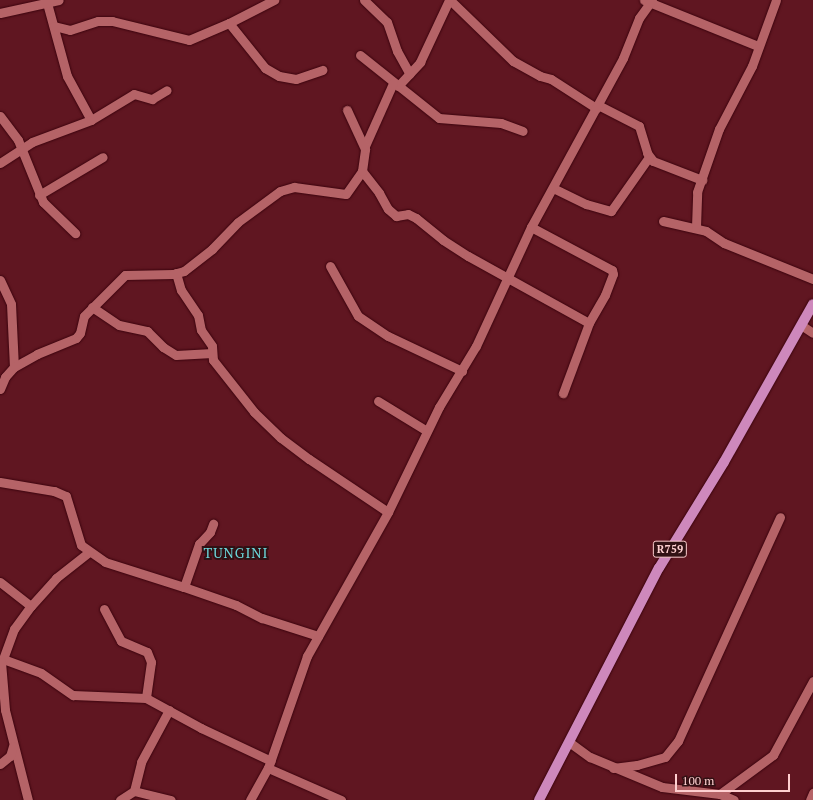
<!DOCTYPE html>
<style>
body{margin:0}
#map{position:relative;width:813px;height:800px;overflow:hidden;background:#601621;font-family:"PT Serif",serif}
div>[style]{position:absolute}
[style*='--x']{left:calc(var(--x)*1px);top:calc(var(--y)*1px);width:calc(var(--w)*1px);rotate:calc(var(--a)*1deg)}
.roads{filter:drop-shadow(0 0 1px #3b040e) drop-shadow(0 0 1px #3b040e)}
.minor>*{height:9px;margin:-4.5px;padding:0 4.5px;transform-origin:4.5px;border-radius:4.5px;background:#b56367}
.primary>*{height:10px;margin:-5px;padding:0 5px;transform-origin:5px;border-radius:5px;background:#ce88bc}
span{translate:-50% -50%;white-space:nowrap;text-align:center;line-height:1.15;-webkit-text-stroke:4px #311114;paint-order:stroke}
.shield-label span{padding:1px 3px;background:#311114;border:1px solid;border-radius:3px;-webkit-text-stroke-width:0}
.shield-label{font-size:11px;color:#fecfd0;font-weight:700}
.quarter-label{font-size:14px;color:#6cd8db;letter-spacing:1px}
.scale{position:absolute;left:675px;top:774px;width:115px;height:18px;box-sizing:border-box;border:2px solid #fecfd0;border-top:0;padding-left:5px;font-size:12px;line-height:14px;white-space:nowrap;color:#fecfd0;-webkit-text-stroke:3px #311114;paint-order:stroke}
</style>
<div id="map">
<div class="roads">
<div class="minor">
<i style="--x:364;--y:0;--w:32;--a:44"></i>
<i style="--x:387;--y:22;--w:31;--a:71"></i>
<i style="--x:397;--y:51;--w:26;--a:61"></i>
<i style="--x:450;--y:0;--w:88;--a:44.1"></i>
<i style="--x:513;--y:61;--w:31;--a:29"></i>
<i style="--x:540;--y:76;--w:11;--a:15"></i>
<i style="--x:551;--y:79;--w:54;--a:32.8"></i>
<i style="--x:644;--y:0;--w:123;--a:22"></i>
<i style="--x:47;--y:3;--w:76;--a:74.7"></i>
<i style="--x:67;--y:76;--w:50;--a:61.4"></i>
<i style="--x:0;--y:13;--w:60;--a:-12.4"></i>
<i style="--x:229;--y:23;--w:51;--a:-27.1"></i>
<i style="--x:54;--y:26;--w:16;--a:14"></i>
<i style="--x:70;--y:30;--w:29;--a:-18"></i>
<i style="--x:98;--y:21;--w:14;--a:0"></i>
<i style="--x:112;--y:21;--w:79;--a:13.9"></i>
<i style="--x:189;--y:40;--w:43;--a:-23"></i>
<i style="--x:229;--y:23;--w:58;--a:51.3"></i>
<i style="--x:265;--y:68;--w:16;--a:30"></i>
<i style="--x:279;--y:76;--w:17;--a:10"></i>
<i style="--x:296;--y:79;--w:28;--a:-19"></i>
<i style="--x:360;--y:55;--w:101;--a:38.6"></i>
<i style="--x:439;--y:118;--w:62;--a:4.6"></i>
<i style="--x:501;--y:123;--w:23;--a:20"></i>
<i style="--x:398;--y:86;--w:33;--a:-47"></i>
<i style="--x:420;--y:62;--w:68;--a:-64.9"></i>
<i style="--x:598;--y:105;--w:46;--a:27.1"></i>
<i style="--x:639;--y:126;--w:28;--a:73"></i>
<i style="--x:647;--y:153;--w:10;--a:53"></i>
<i style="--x:653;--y:161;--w:53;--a:21.2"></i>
<i style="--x:0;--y:116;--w:30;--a:53"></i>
<i style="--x:18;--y:140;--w:67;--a:68"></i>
<i style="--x:43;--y:202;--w:45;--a:44.1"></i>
<i style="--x:365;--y:146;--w:69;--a:-66"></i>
<i style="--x:0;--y:163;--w:38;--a:-33"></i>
<i style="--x:32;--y:142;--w:63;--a:-20.4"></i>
<i style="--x:91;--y:120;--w:50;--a:-31.2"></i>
<i style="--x:134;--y:94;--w:19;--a:16"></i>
<i style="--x:152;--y:99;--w:17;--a:-31"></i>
<i style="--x:362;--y:171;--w:28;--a:52"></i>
<i style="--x:379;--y:193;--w:18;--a:61"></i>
<i style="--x:388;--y:209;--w:11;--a:41"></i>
<i style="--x:396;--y:216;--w:12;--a:-9"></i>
<i style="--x:408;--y:214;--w:9;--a:27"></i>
<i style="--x:416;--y:218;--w:35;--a:39"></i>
<i style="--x:443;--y:240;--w:30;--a:33"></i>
<i style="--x:468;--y:256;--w:138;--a:29"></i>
<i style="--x:553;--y:188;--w:37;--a:26"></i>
<i style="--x:586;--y:204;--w:26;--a:16"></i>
<i style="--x:611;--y:211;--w:66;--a:-54.9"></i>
<i style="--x:39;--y:195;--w:74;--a:-30.7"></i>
<i style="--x:663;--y:221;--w:44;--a:13.1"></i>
<i style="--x:706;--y:231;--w:22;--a:34"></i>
<i style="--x:724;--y:243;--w:96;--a:22"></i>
<i style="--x:531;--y:227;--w:92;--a:28"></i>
<i style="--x:612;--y:270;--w:4;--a:76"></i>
<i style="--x:613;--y:274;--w:22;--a:111"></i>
<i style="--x:605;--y:295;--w:32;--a:120"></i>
<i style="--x:589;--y:323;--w:75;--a:110.4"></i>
<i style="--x:696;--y:227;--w:35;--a:-88"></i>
<i style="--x:697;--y:192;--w:67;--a:-70.8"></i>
<i style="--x:719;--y:129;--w:71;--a:-62.4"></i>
<i style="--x:752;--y:66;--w:70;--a:-70"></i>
<i style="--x:330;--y:266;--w:57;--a:60.8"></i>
<i style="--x:358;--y:316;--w:36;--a:34"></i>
<i style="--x:388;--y:336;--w:82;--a:25.3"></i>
<i style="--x:176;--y:273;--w:18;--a:74"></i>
<i style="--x:181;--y:290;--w:30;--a:56"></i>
<i style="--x:198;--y:315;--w:15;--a:79"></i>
<i style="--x:201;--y:330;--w:19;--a:55"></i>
<i style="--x:212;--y:346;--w:14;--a:86"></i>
<i style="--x:213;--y:360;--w:66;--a:51.7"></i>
<i style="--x:254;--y:412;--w:37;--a:44"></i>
<i style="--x:281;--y:438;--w:35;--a:37"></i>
<i style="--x:309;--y:459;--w:95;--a:33.9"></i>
<i style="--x:0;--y:280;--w:26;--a:65"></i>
<i style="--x:11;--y:304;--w:63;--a:87.3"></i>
<i style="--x:92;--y:307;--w:32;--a:34"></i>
<i style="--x:119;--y:325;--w:29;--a:12"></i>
<i style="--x:147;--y:331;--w:23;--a:45"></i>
<i style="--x:163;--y:347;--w:15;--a:32"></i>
<i style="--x:176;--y:355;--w:36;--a:-3"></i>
<i style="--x:801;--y:325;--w:14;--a:34"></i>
<i style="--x:0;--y:389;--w:13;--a:-67"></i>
<i style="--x:5;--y:377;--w:13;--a:-48"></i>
<i style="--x:14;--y:367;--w:26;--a:-29"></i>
<i style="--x:37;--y:354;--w:42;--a:-22.3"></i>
<i style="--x:76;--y:338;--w:6;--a:-51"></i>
<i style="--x:80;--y:333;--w:17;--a:-77"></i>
<i style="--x:84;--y:316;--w:58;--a:-45"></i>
<i style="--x:125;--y:275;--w:48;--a:-1.2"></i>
<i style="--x:173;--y:274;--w:11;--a:-15"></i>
<i style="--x:184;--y:271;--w:36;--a:-38"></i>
<i style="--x:212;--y:249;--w:37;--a:-46"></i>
<i style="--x:238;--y:222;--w:52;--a:-36.4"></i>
<i style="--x:280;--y:191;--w:15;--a:-16"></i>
<i style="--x:294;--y:187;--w:52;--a:7.7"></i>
<i style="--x:346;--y:194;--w:28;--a:-55"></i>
<i style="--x:362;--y:171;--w:22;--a:-82"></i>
<i style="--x:365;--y:149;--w:43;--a:-114.8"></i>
<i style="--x:378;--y:401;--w:57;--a:31.5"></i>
<i style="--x:0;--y:482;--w:55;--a:9.5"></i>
<i style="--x:54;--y:491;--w:13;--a:23"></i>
<i style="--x:66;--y:496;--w:51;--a:73"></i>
<i style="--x:81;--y:545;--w:29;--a:35"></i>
<i style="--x:105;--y:562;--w:83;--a:17.6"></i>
<i style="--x:184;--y:587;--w:55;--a:19.1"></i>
<i style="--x:236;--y:605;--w:29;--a:27"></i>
<i style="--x:262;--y:618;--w:59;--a:17.8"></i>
<i style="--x:0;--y:582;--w:39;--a:38"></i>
<i style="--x:184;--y:587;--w:46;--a:-70.8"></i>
<i style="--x:199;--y:544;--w:16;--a:-47"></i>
<i style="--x:210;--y:532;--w:9;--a:-69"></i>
<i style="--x:104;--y:609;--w:36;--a:62"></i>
<i style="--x:121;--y:641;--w:28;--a:23"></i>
<i style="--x:147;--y:652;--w:11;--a:68"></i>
<i style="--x:151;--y:662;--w:36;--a:98"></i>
<i style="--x:3;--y:659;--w:40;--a:20.2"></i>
<i style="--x:41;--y:673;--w:39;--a:35"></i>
<i style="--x:73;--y:695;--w:73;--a:2.4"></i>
<i style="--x:146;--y:698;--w:63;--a:28.6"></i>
<i style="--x:201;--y:728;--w:77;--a:25.2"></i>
<i style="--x:0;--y:662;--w:4;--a:-45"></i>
<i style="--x:3;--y:659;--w:32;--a:-70"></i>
<i style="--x:14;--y:629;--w:29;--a:-54"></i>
<i style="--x:31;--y:606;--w:38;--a:-48"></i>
<i style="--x:56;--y:578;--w:42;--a:-38.2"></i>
<i style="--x:1;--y:662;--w:48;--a:85.2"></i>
<i style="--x:5;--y:710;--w:93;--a:75.7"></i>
<i style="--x:569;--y:742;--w:26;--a:36"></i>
<i style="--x:590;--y:757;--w:78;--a:22.6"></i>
<i style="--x:662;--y:787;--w:58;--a:6.9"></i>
<i style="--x:720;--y:794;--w:15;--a:23"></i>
<i style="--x:0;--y:764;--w:13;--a:-39"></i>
<i style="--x:10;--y:756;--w:10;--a:-73"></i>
<i style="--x:268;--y:768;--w:80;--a:23.7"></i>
<i style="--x:613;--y:768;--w:24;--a:-7"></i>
<i style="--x:637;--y:765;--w:29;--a:-16"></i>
<i style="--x:665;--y:757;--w:21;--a:-51"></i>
<i style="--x:678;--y:741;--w:246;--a:-65.5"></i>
<i style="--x:134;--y:791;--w:30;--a:-76"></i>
<i style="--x:141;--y:762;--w:59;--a:-61.7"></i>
<i style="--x:720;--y:794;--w:66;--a:-36.3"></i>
<i style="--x:773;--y:755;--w:84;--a:-61.6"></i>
<i style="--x:120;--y:800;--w:17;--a:-33"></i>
<i style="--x:134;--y:791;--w:38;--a:14"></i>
<i style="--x:250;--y:800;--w:37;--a:-61"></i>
<i style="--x:268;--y:768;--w:119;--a:-70.8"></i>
<i style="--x:307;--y:656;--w:165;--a:-60.6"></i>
<i style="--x:388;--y:512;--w:117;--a:-64.1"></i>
<i style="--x:439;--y:407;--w:71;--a:-58.8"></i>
<i style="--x:476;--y:346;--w:131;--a:-65.2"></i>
<i style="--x:531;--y:227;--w:192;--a:-61.4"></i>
<i style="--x:623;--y:58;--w:43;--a:-68.2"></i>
<i style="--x:639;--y:18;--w:22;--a:-54"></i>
<i style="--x:810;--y:800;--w:8;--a:-67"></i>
</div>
<div class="primary">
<i style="--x:539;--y:800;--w:261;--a:-62.7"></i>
<i style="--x:659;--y:568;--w:124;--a:-58.5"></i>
<i style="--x:724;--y:462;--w:181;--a:-60.6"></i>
</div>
</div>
<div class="shield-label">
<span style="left:670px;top:549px">R759</span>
</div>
<div class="quarter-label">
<span style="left:236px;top:553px">TUNGINI</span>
</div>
<div class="scale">100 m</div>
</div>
